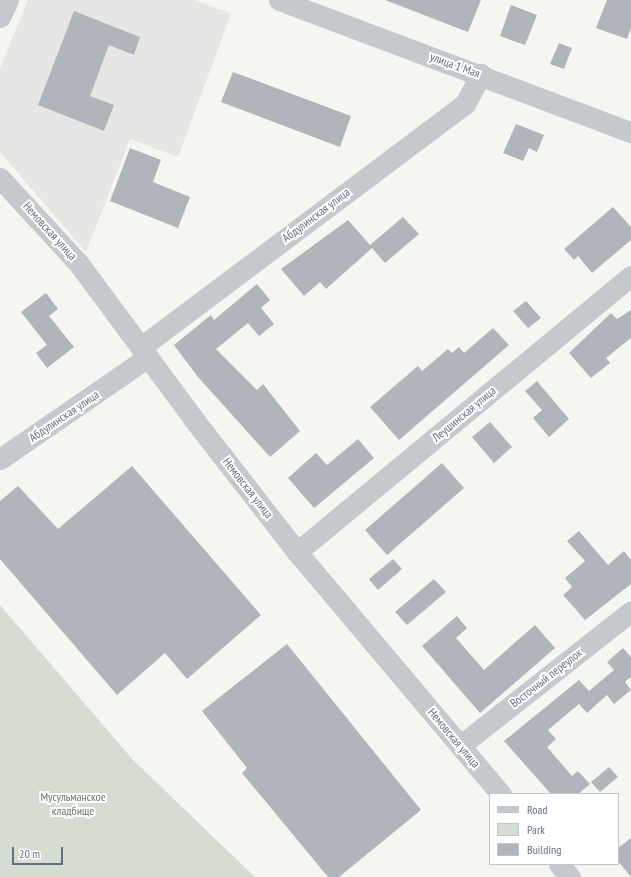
<!DOCTYPE html>
<meta charset="utf-8">
<style>
body{margin:0}
#map{position:relative;width:631px;height:877px;overflow:hidden;background:#f5f6f2;font-family:"PT Sans Narrow",sans-serif}
div>[style]{position:absolute}
[style*='--x']{left:calc(var(--x)*1px);top:calc(var(--y)*1px);width:calc(var(--w)*1px);rotate:calc(var(--a)*1deg)}
.built>*{inset:0;background:#e6e6e5}
.green>*{inset:0;background:#d5ddd3}
.building>*{inset:0;background:#b0b5bc}
.minor>*{height:21px;margin:-10.5px;padding:0 10.5px;transform-origin:10.5px;border-radius:10.5px;background:#c5c8cc}
span{translate:-50% -50%;white-space:nowrap;text-align:center;line-height:1.15;-webkit-text-stroke:4px #fff;paint-order:stroke}
.street-label{font-size:12px;color:#637084}
.park-label{font-size:12px;color:#637b62}
.legend{position:absolute;left:489px;top:793px;width:130px;height:72px;box-sizing:border-box;background:#fff;border:1px solid #c1c6ce;margin:0;padding:5px 7px;list-style:none;font-size:12px;color:#637084}
.legend li{display:flex;align-items:center;gap:8px;height:20px}
.legend b{width:20px;border:1px solid #c1c6ce}
.scale{position:absolute;left:12px;top:847px;width:51px;height:18px;box-sizing:border-box;border:2px solid #637084;border-top:0;padding-left:5px;font-size:12px;line-height:14px;white-space:nowrap;color:#637084;-webkit-text-stroke:3px #fff;paint-order:stroke}
</style>
<div id="map">
<div class="built">
<i style="clip-path:polygon(28px 0,195px 0,231px 14px,178px 157px,130px 139px,86px 252px,0 152px,0 68px)"></i>
</div>
<div class="green">
<i style="clip-path:polygon(0 605px,134px 761px,255px 877px,0 877px)"></i>
</div>
<div class="building">
<i style="clip-path:polygon(385px 0,481px 0,468px 32px)"></i>
<i style="clip-path:polygon(607px 0,631px 0,631px 28px,627px 39px,596px 28px)"></i>
<i style="clip-path:polygon(511px 5px,537px 15px,525px 45px,500px 36px)"></i>
<i style="clip-path:polygon(74px 11px,140px 37px,134px 55px,109px 45px,90px 96px,114px 105px,104px 131px,38px 105px)"></i>
<i style="clip-path:polygon(559px 43px,572px 48px,564px 69px,550px 64px)"></i>
<i style="clip-path:polygon(233px 72px,351px 116px,340px 147px,221px 102px)"></i>
<i style="clip-path:polygon(516px 124px,544px 135px,537px 152px,529px 148px,523px 161px,503px 153px)"></i>
<i style="clip-path:polygon(130px 148px,161px 160px,153px 182px,190px 197px,178px 228px,110px 201px)"></i>
<i style="clip-path:polygon(613px 207px,631px 227px,631px 240px,592px 273px,578px 256px,574px 260px,564px 249px)"></i>
<i style="clip-path:polygon(403px 217px,419px 234px,385px 263px,372px 248px,326px 289px,320px 282px,304px 296px,281px 269px,348px 220px,370px 245px)"></i>
<i style="clip-path:polygon(257px 284px,270px 300px,261px 308px,274px 324px,259px 336px,248px 323px,216px 349px,257px 390px,263px 384px,300px 431px,270px 457px,198px 377px,174px 345px,211px 315px,214px 320px)"></i>
<i style="clip-path:polygon(46px 293px,58px 309px,49px 316px,74px 347px,47px 368px,36px 353px,47px 345px,21px 312px)"></i>
<i style="clip-path:polygon(526px 301px,541px 318px,528px 328px,513px 311px)"></i>
<i style="clip-path:polygon(631px 310px,631px 338px,606px 358px,610px 363px,591px 378px,569px 353px,611px 313px,617px 319px)"></i>
<i style="clip-path:polygon(493px 328px,509px 345px,399px 440px,370px 407px,418px 366px,422px 371px,448px 349px,452px 353px,459px 347px,464px 353px)"></i>
<i style="clip-path:polygon(537px 381px,569px 419px,549px 437px,533px 418px,542px 410px,525px 391px)"></i>
<i style="clip-path:polygon(490px 422px,512px 447px,494px 463px,472px 437px)"></i>
<i style="clip-path:polygon(358px 439px,374px 458px,314px 508px,288px 478px,316px 453px,327px 465px)"></i>
<i style="clip-path:polygon(442px 463px,464px 488px,387px 555px,365px 530px)"></i>
<i style="clip-path:polygon(132px 466px,261px 615px,187px 679px,165px 653px,117px 695px,0 559px,0 501px,18px 486px,58px 529px)"></i>
<i style="clip-path:polygon(579px 531px,608px 565px,624px 551px,631px 560px,631px 584px,585px 620px,563px 595px,572px 587px,565px 578px,585px 561px,567px 541px)"></i>
<i style="clip-path:polygon(393px 559px,402px 569px,378px 590px,369px 579px)"></i>
<i style="clip-path:polygon(434px 579px,446px 592px,407px 625px,395px 612px)"></i>
<i style="clip-path:polygon(457px 616px,467px 628px,456px 638px,484px 670px,535px 625px,555px 648px,480px 713px,422px 646px)"></i>
<i style="clip-path:polygon(287px 644px,421px 810px,339px 877px,328px 877px,242px 773px,247px 768px,202px 711px)"></i>
<i style="clip-path:polygon(623px 648px,631px 657px,631px 677px,625px 682px,631px 690px,614px 704px,607px 695px,587px 713px,579px 704px,548px 730px,556px 739px,547px 747px,572px 776px,578px 771px,590px 784px,578px 794px,551px 794px,504px 741px,579px 680px,589px 691px,614px 670px,607px 662px)"></i>
<i style="clip-path:polygon(609px 767px,618px 777px,600px 792px,591px 782px)"></i>
<i style="clip-path:polygon(631px 838px,631px 877px,618px 861px,618px 848px)"></i>
</div>
<div class="minor">
<i style="--x:279;--y:0;--w:376;--a:20.6"></i>
<i style="--x:0;--y:17;--w:19;--a:-65"></i>
<i style="--x:0;--y:178;--w:117;--a:47.4"></i>
<i style="--x:79;--y:264;--w:195;--a:53.5"></i>
<i style="--x:195;--y:421;--w:166;--a:52.1"></i>
<i style="--x:297;--y:552;--w:317;--a:49.9"></i>
<i style="--x:141;--y:347;--w:405;--a:-36.9"></i>
<i style="--x:465;--y:104;--w:34;--a:-62"></i>
<i style="--x:0;--y:459;--w:180;--a:-34.6"></i>
<i style="--x:297;--y:552;--w:433;--a:-39.6"></i>
<i style="--x:461;--y:745;--w:216;--a:-38.2"></i>
<i style="--x:559;--y:864;--w:17;--a:50"></i>
</div>
<div class="street-label">
<span style="left:455px;top:65px;rotate:20deg">улица 1 Мая</span>
<span style="left:316px;top:215px;rotate:-37deg">Абдулинская улица</span>
<span style="left:50px;top:231px;rotate:48deg">Немовская улица</span>
<span style="left:464px;top:414px;rotate:-40deg">Леушинская улица</span>
<span style="left:64px;top:416px;rotate:-34deg">Абдулинская улица</span>
<span style="left:248px;top:488px;rotate:52deg">Немовская улица</span>
<span style="left:546px;top:678px;rotate:-38deg">Восточный переулок</span>
<span style="left:454px;top:738px;rotate:50deg">Немовская улица</span>
</div>
<div class="park-label">
<span style="left:73px;top:804px">Мусульманское<br>кладбище</span>
</div>
<ul class="legend">
<li><b style="height:5px;background:#c5c8cc"></b>Road</li>
<li><b style="height:11px;background:#d5ddd3"></b>Park</li>
<li><b style="height:11px;background:#b0b5bc"></b>Building</li>
</ul>
<div class="scale">20 m</div>
</div>
